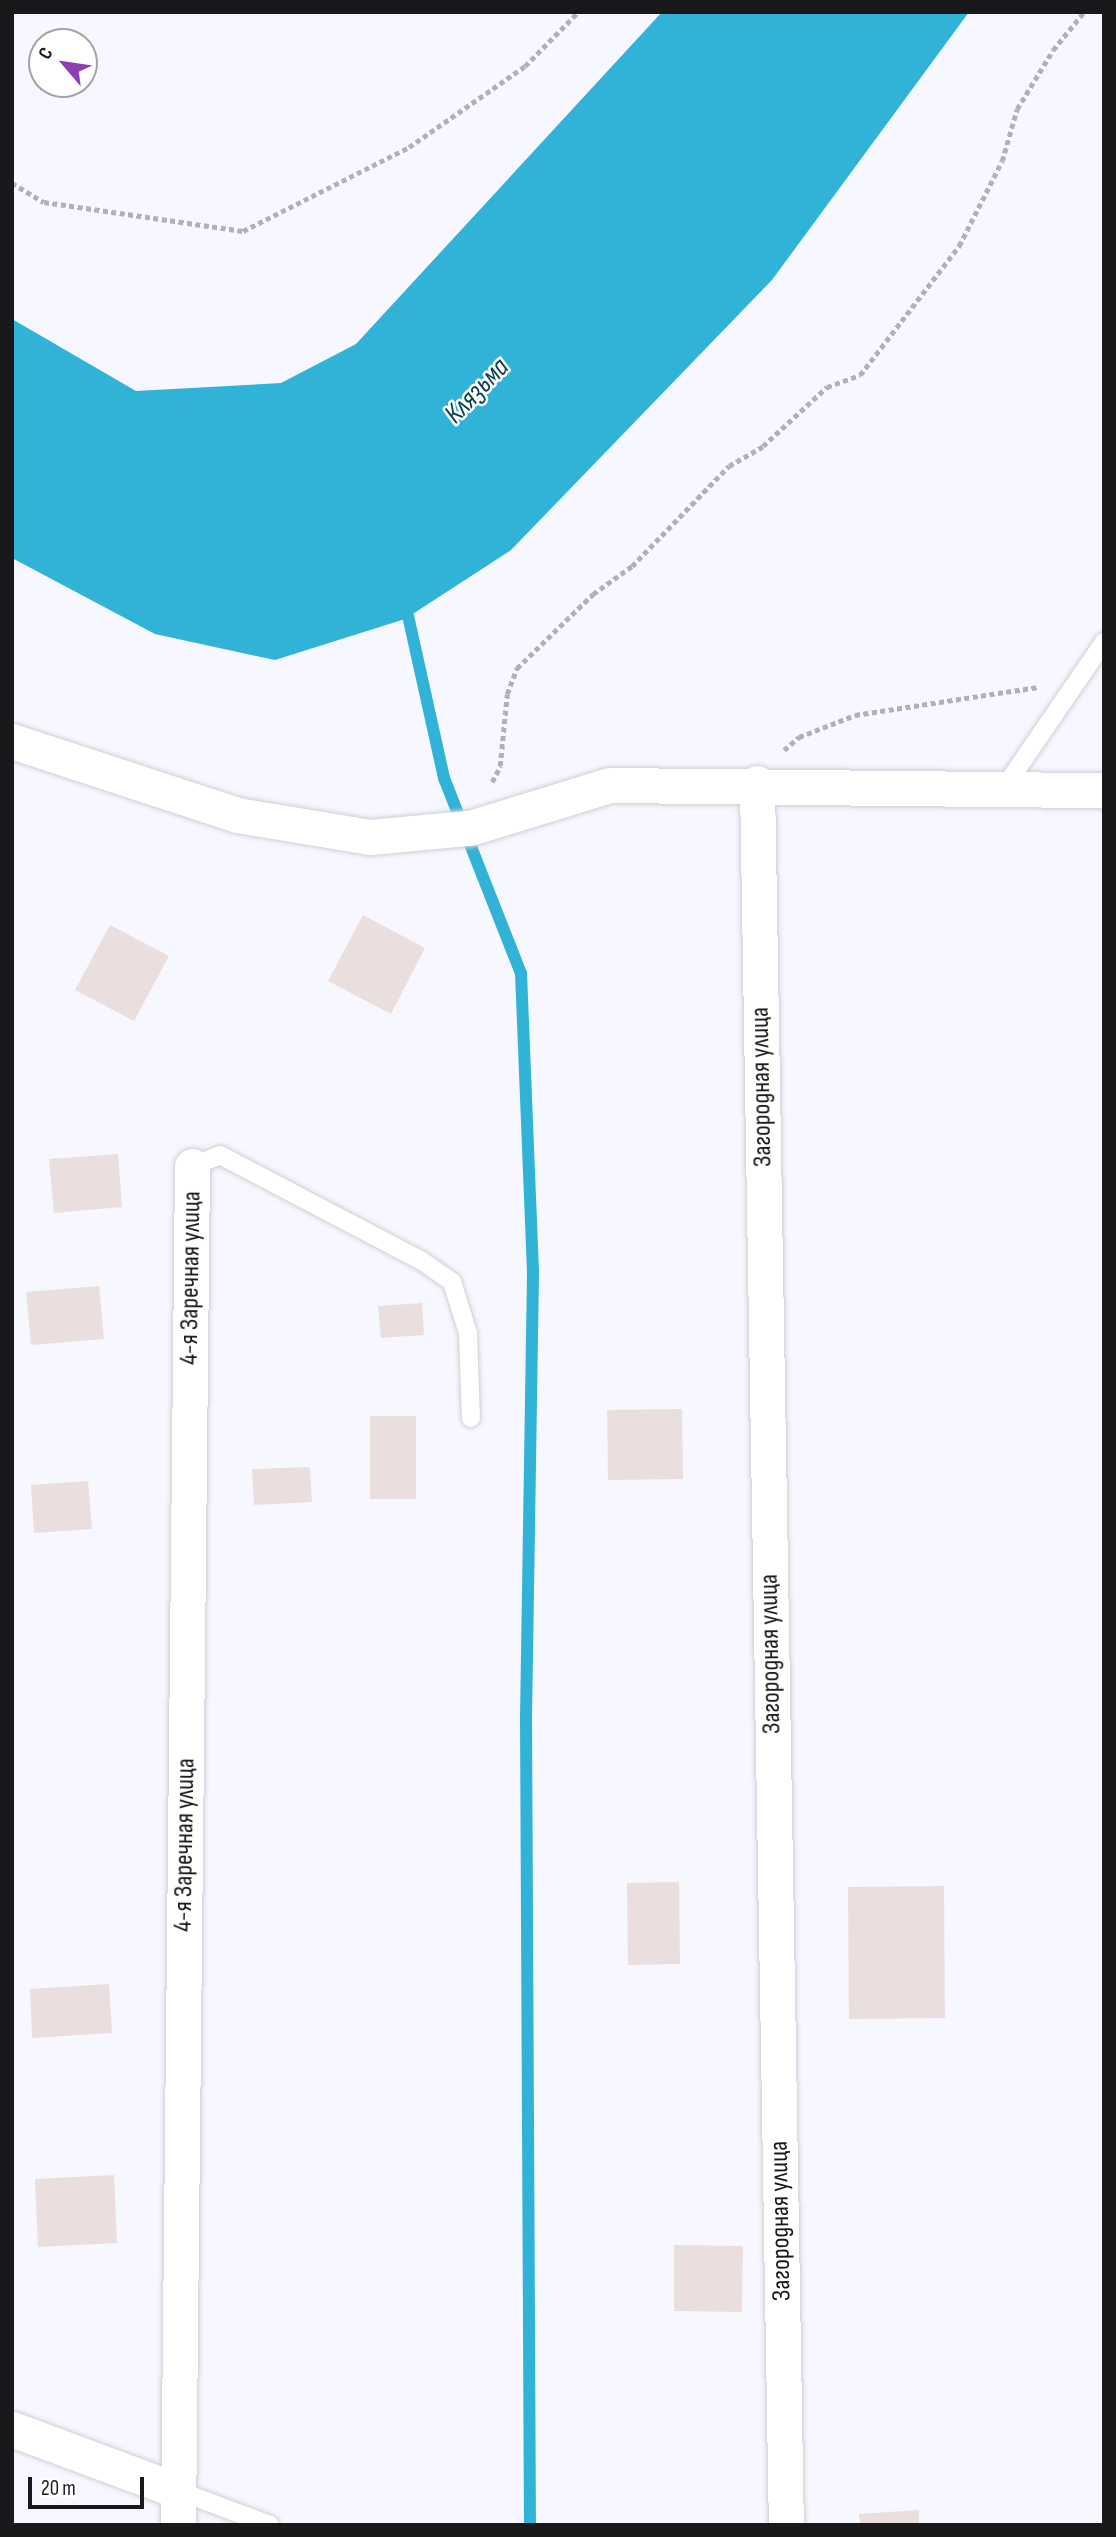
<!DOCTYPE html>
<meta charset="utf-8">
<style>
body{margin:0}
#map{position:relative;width:1116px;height:2537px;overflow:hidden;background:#f7f7ff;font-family:"Sofia Sans Condensed",sans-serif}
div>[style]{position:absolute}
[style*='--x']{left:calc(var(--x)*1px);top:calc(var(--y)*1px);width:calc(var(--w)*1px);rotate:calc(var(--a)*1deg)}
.water>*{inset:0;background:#31b2d7}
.stream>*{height:12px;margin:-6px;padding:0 6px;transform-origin:6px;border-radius:6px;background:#31b2d7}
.building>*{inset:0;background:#eadfde}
.path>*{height:4.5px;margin-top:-2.25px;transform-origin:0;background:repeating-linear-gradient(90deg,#b0b0b7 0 5px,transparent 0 8.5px)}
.roads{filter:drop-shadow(0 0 2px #cfcfd8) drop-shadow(0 0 2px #cfcfd8)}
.lane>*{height:18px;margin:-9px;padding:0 9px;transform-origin:9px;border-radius:9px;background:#fff}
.street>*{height:35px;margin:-17.5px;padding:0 17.5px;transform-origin:17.5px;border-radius:17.5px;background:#fff}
span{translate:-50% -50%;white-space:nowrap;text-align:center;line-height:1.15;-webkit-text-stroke:5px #fff;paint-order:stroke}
.street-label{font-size:26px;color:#19191c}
.water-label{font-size:28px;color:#0a4251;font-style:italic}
.frame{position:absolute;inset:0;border:14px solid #19191c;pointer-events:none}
.north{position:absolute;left:28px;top:28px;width:70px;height:70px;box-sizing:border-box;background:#fff;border:2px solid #a3a3a4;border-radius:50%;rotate:299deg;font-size:19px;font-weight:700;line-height:28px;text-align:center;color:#19191c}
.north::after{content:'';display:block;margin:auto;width:24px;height:32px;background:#8c40b1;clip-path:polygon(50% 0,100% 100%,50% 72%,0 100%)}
.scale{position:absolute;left:28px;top:2477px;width:116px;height:32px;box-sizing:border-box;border:4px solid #19191c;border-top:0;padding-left:9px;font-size:21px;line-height:24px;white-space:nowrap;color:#19191c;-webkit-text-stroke:5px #fff;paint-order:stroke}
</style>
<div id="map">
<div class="water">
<i style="clip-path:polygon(662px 12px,969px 12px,772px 280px,511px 550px,405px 619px,275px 660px,155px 634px,12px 558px,12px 319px,136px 391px,281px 383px,356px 344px)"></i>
</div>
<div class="stream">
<i style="--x:405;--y:602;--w:180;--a:77.5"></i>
<i style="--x:444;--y:778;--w:210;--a:68.5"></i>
<i style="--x:521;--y:973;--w:300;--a:87.7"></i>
<i style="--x:533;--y:1273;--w:442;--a:90.9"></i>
<i style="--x:526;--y:1715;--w:810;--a:89.72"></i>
</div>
<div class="building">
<i style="clip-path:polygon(363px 915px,425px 948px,391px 1014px,328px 981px)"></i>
<i style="clip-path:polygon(110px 925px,169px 956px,134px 1021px,75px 990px)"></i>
<i style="clip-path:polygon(118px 1154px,122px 1207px,54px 1213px,49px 1159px)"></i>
<i style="clip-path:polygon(99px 1286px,104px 1339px,31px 1345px,26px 1292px)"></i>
<i style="clip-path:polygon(422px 1303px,424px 1335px,381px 1338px,378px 1306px)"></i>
<i style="clip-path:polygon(682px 1409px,683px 1479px,608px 1480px,607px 1410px)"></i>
<i style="clip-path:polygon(370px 1416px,416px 1416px,416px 1499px,370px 1499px)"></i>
<i style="clip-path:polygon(310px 1467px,312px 1502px,254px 1505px,252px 1469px)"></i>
<i style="clip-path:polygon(88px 1481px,92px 1529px,34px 1533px,31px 1485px)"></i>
<i style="clip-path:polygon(679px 1882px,680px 1964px,628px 1965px,627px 1883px)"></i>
<i style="clip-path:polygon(944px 1886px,945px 2018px,849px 2019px,848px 1887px)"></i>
<i style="clip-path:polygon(109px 1984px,112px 2033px,32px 2038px,30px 1989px)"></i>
<i style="clip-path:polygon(114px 2175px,117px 2243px,38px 2247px,35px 2179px)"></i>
<i style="clip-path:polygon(674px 2245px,743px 2246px,742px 2312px,674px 2311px)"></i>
<i style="clip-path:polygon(919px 2510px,919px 2525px,860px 2525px,859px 2514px)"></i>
</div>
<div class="path">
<i style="--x:12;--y:183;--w:37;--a:31"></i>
<i style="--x:44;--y:202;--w:201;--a:8.3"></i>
<i style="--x:243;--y:231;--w:186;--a:-26.8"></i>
<i style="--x:409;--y:147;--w:141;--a:-34.9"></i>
<i style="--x:525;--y:66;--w:76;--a:-45.5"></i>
<i style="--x:784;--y:750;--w:20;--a:-41"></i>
<i style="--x:799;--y:737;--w:60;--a:-21.4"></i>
<i style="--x:855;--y:715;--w:184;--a:-8.7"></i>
<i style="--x:492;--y:782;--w:18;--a:-63"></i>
<i style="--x:500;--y:766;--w:72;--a:-84.4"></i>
<i style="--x:507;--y:694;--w:28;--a:-69"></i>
<i style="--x:517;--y:668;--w:106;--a:-44.2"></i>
<i style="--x:593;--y:594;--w:48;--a:-35.7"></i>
<i style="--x:632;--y:566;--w:139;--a:-45.9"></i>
<i style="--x:729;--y:466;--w:39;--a:-30"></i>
<i style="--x:763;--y:446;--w:87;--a:-42.7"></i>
<i style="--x:827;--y:387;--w:35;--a:-20"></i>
<i style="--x:860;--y:375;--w:163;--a:-52.5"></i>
<i style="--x:959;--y:246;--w:95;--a:-63.2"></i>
<i style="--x:1002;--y:161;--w:54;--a:-73.9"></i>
<i style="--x:1017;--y:109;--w:69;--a:-58.6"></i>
<i style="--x:1053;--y:50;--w:49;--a:-50.8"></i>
</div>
<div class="roads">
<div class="lane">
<i style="--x:1004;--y:788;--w:177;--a:-55.6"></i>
<i style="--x:192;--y:1166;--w:30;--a:-21"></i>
<i style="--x:220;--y:1155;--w:228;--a:27.7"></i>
<i style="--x:422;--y:1261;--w:37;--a:35"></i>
<i style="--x:452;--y:1282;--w:53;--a:72.6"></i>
<i style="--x:468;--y:1333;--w:85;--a:88"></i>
<i style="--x:179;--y:2491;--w:97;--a:20.5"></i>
</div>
<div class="street">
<i style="--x:12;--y:741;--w:237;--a:18.2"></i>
<i style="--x:237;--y:815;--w:135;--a:9.4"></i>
<i style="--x:370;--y:837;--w:97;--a:-5.3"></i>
<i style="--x:757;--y:783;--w:1742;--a:89.05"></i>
<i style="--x:470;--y:828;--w:146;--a:-17.1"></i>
<i style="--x:610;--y:785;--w:494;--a:0.6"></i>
<i style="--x:12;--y:2429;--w:178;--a:20.4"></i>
<i style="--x:178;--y:2525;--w:1359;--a:-89.41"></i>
</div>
</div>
<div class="street-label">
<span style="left:762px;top:1087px;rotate:-91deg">Загородная улица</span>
<span style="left:191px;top:1278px;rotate:-89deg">4-я Заречная улица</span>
<span style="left:771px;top:1654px;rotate:-91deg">Загородная улица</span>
<span style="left:185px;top:1845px;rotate:-89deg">4-я Заречная улица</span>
<span style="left:781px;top:2221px;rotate:-91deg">Загородная улица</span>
</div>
<div class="water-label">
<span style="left:477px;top:391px;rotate:-46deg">Клязьма</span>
</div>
<div class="frame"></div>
<div class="north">С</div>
<div class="scale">20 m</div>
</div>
